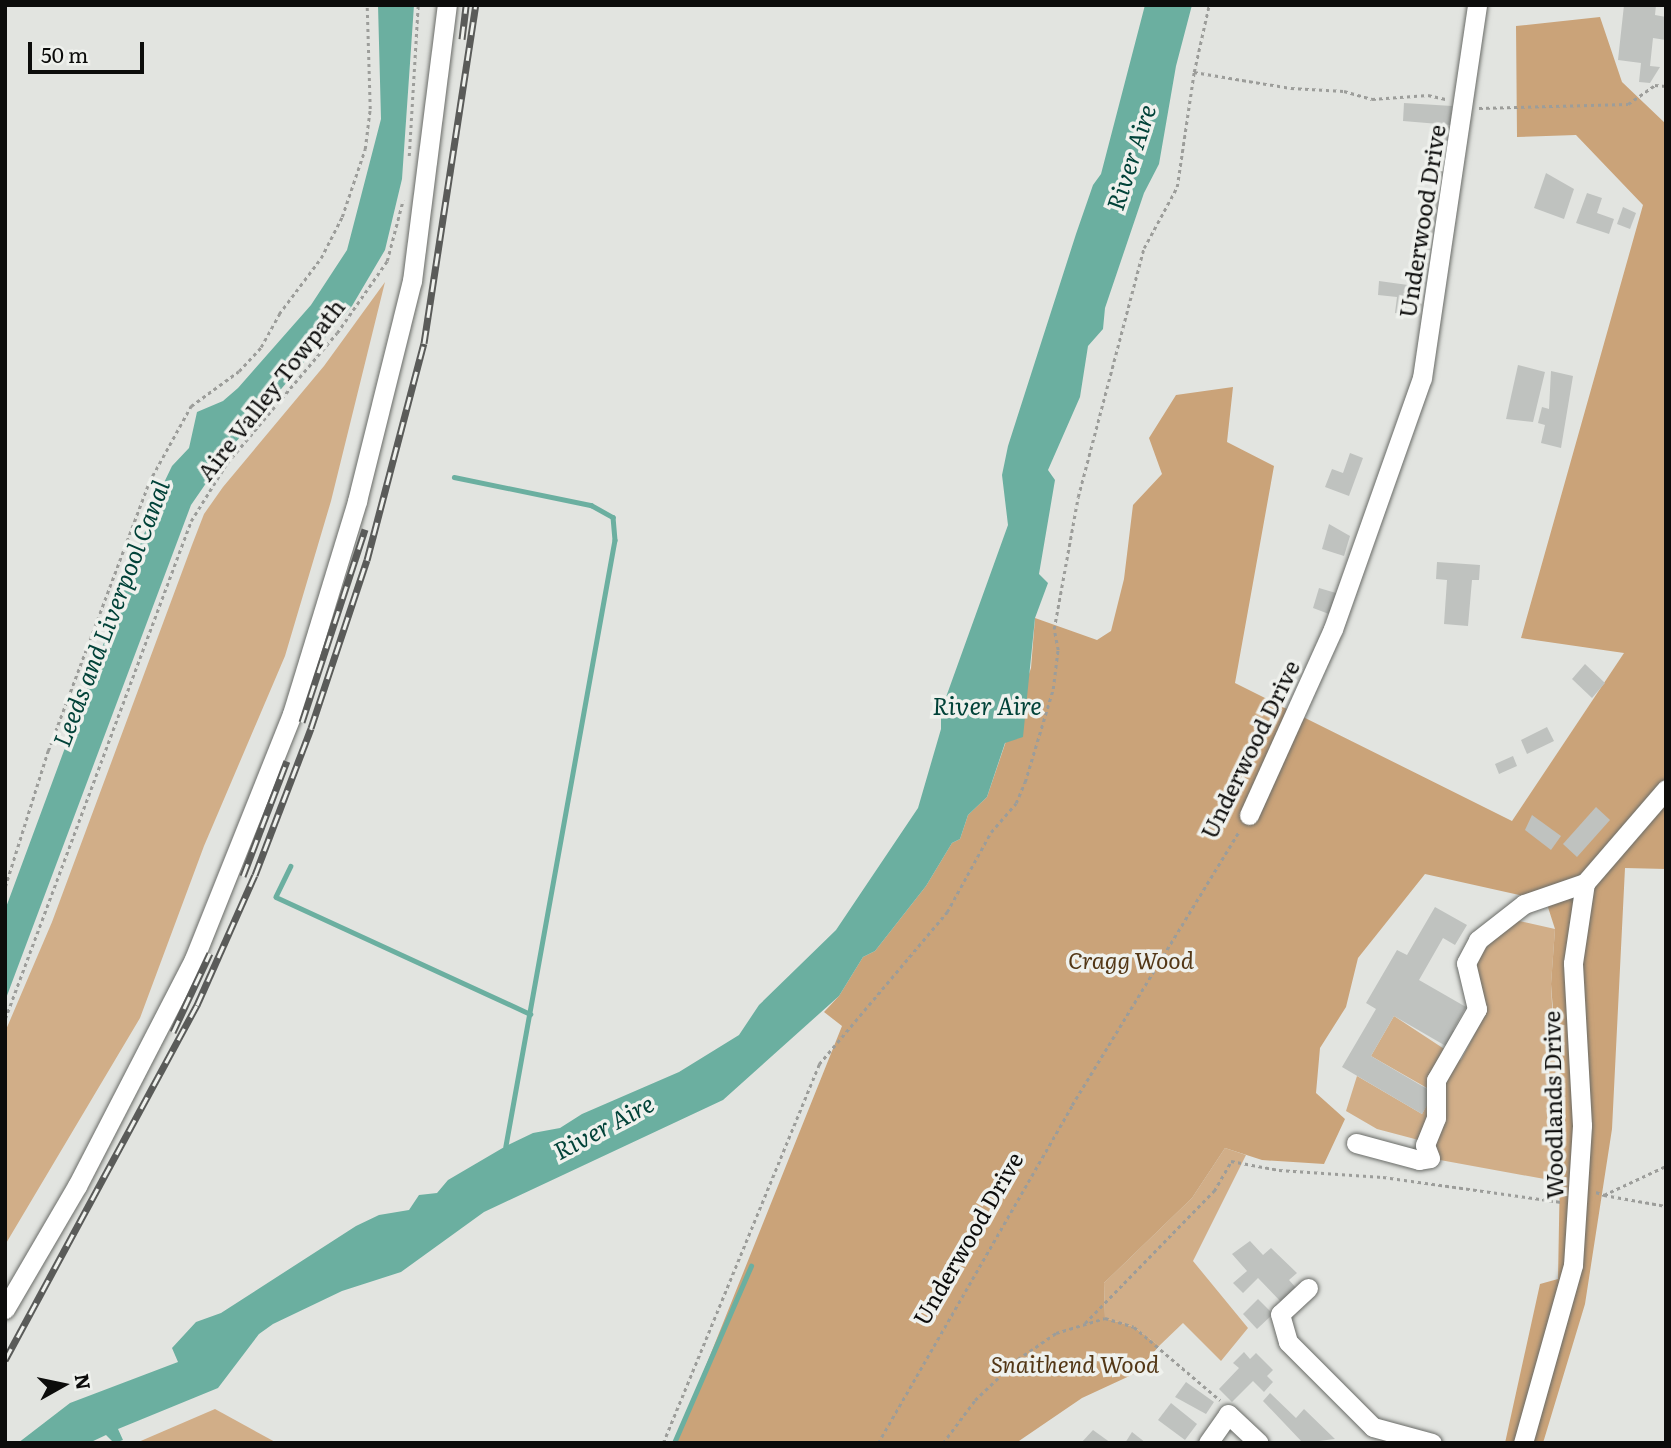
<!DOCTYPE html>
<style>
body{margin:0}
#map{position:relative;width:1671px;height:1448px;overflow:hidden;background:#e2e4e0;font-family:Literata,serif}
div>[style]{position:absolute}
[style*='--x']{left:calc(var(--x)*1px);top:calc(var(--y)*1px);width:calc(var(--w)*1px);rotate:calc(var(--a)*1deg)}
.green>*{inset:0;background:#d1ae88}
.forest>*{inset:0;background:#caa379}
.water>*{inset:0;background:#6bafa0}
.stream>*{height:4.5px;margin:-2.25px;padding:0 2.25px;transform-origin:2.25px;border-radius:2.25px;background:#6bafa0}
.building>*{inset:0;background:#bfc2bf}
.path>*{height:2.5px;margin-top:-1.25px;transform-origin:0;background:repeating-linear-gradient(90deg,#9c9d9a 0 3.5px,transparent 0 7px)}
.roads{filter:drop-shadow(0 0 2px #696b67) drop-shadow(0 0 2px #696b67)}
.minor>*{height:19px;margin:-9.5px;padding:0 9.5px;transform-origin:9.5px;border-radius:9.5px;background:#fff}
.rail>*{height:7px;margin-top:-3.5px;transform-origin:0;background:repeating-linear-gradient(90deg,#eff1ed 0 13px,#5a5b59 0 26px);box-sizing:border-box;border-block:2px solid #5a5b59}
span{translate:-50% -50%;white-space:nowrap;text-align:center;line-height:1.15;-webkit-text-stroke:7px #eff1ed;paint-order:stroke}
.street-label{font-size:23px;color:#0c0c0b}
.park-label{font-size:23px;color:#533716;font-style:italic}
.water-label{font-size:24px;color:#014238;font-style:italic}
.frame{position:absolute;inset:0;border:7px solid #0c0c0b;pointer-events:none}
.north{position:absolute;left:28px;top:1350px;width:70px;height:70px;-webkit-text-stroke:5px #eff1ed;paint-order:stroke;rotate:81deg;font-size:19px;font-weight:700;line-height:28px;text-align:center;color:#0c0c0b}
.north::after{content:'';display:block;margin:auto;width:24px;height:32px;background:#0c0c0b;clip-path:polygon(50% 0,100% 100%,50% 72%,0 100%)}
.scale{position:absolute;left:28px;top:42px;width:116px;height:32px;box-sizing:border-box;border:4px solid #0c0c0b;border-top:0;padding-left:9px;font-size:21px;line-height:24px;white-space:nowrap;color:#0c0c0b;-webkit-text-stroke:5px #eff1ed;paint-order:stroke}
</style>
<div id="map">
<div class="green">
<i style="clip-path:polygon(385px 282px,331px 501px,285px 656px,204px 846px,140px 1018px,5px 1245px,5px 1032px,52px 922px,192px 545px,204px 514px,223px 487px,324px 366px)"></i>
<i style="clip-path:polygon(1515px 920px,1555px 929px,1551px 984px,1561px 1182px,1440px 1160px,1430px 1143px,1377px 1129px,1346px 1111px,1357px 1076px,1422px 1114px,1434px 1092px,1371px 1056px,1394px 1016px,1461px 1060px,1482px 1020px,1474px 978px,1479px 954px)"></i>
<i style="clip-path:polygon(1225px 1148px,1246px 1155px,1193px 1261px,1248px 1328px,1221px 1361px,1183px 1323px,1159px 1346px,1134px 1327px,1105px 1318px,1104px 1283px,1192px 1198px)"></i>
<i style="clip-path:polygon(215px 1409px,277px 1443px,136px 1443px)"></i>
</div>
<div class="forest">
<i style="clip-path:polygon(1600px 17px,1622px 82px,1666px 124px,1666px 869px,1625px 868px,1612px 1129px,1585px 1304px,1543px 1443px,1505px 1443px,1540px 1284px,1558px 1279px,1561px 1115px,1551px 984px,1555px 929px,1546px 901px,1425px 874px,1358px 958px,1346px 1007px,1320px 1048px,1316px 1093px,1345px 1119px,1324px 1164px,1262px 1160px,1225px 1148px,1192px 1198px,1104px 1283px,1105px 1318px,1134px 1327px,1159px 1346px,1136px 1373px,1082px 1398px,1016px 1443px,675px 1443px,842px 1026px,824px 1012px,839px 996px,863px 957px,875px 951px,926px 886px,952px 843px,960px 839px,968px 815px,987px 797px,1031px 668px,1035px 618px,1097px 640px,1111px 631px,1124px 579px,1133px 505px,1162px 474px,1149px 438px,1176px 395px,1233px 387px,1227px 442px,1274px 466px,1235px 683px,1512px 821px,1624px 653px,1521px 638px,1643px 205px,1576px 135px,1517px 137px,1516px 26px)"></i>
</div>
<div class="water">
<i style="clip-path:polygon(378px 5px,414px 5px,402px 179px,385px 250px,352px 306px,229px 450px,191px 505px,5px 1001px,5px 910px,160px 491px,172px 466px,189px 448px,197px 412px,223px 401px,238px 388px,311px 305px,347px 250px,381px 119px)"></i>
<i style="clip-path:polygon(1145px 5px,1192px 5px,1176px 66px,1159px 164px,1144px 193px,1105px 308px,1103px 329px,1088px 346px,1080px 397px,1048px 470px,1055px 480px,1039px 574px,1048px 583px,1035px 618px,1023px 737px,1005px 743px,987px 797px,968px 815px,960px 839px,952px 843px,926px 886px,875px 951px,863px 957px,839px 996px,723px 1100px,484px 1212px,401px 1272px,342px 1291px,273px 1324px,259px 1334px,218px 1388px,118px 1429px,123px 1440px,114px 1443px,106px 1435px,89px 1443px,18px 1443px,70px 1403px,178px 1362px,172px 1348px,196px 1322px,221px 1313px,356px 1226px,379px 1215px,409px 1210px,419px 1195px,437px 1193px,448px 1180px,506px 1146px,533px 1133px,560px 1128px,582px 1114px,679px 1072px,739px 1035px,759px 1005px,836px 930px,918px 808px,941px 729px,941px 711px,1008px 525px,1002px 475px,1008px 446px,1076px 234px,1093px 185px,1101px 174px)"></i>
</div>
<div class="stream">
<i style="--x:454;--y:477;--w:140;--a:11.6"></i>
<i style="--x:591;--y:505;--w:25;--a:29"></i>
<i style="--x:613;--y:517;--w:23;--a:85"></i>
<i style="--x:615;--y:540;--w:616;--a:100.2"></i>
<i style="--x:291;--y:866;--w:34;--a:116"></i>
<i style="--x:276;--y:897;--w:280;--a:24.7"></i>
<i style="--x:674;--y:1443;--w:193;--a:-66.5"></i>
</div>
<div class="building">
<i style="clip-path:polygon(1624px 5px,1656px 5px,1655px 15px,1666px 17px,1666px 40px,1653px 38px,1650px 66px,1660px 67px,1650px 83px,1639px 82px,1641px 63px,1618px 60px)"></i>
<i style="clip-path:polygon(1404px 103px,1452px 106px,1451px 125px,1403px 121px)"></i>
<i style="clip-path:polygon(1546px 173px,1574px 189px,1564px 219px,1534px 208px)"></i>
<i style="clip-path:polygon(1587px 193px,1602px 198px,1597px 213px,1614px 219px,1609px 234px,1576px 223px)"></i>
<i style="clip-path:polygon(1623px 207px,1636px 213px,1630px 229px,1617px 224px)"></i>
<i style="clip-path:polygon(1379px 281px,1408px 285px,1405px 314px,1395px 313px,1397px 297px,1378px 295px)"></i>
<i style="clip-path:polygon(1518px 365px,1545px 372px,1533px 422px,1506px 419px)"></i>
<i style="clip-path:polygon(1551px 371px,1573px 376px,1561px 448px,1541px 443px,1545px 425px,1538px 423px,1542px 407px,1549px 409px)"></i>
<i style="clip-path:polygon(1350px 453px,1363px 458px,1349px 496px,1325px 487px,1332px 469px,1343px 473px)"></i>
<i style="clip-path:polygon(1329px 524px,1350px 536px,1344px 556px,1322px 549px)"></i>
<i style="clip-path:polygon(1437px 562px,1480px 565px,1479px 580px,1472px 580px,1468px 626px,1444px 624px,1447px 580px,1436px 579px)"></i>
<i style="clip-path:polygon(1319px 588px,1336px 593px,1329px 614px,1313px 608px)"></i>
<i style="clip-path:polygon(1585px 664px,1605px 683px,1592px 698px,1572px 679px)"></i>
<i style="clip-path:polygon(1547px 727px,1554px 741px,1527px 754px,1521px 740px)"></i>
<i style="clip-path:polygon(1513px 756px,1517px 766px,1499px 774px,1495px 764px)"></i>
<i style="clip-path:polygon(1596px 807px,1610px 820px,1577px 857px,1563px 844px)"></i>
<i style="clip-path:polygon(1532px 815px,1561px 836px,1551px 850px,1525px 830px)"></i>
<i style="clip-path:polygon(1435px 907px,1467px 925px,1455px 945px,1443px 938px,1419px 980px,1466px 1007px,1453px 1030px,1459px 1034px,1451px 1049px,1394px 1016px,1371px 1056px,1434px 1093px,1422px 1114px,1342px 1067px,1376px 1009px,1366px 1003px,1397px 950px,1407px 955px)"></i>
<i style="clip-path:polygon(1250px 1241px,1263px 1255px,1271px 1248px,1297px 1273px,1289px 1280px,1297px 1289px,1282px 1303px,1258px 1278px,1243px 1293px,1233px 1283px,1247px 1271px,1232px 1254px)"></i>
<i style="clip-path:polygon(1258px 1299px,1273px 1314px,1257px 1329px,1243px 1314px)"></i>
<i style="clip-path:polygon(1244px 1352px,1250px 1359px,1256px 1353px,1273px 1370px,1267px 1376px,1273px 1382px,1264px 1392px,1253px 1381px,1232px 1402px,1219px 1389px,1239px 1368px,1233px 1363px)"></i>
<i style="clip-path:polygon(1186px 1382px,1214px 1402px,1206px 1414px,1175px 1397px)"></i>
<i style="clip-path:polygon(1270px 1393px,1296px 1418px,1304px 1409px,1335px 1439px,1303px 1443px,1263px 1401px)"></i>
<i style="clip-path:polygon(1171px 1403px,1197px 1424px,1185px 1440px,1158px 1420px)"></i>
<i style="clip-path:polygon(1093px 1430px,1111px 1443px,1081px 1443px)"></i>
<i style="clip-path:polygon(1132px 1432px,1146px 1443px,1125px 1443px)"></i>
</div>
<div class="path">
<i style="--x:1194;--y:72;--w:98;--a:9.4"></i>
<i style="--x:1291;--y:88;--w:53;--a:3.2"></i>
<i style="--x:1344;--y:91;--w:29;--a:16"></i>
<i style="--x:1372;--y:99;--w:56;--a:-4.1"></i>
<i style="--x:1428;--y:95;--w:18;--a:13"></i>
<i style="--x:1479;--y:108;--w:149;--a:-1.5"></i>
<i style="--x:1628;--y:104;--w:33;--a:-35"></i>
<i style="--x:1655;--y:85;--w:11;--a:5"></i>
<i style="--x:409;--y:156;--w:151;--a:-86.6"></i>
<i style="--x:5;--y:887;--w:143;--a:-72.5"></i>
<i style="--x:48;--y:751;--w:287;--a:-69.4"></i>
<i style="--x:149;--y:482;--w:87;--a:-61.1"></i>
<i style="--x:191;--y:406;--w:59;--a:-36.1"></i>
<i style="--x:239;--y:371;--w:33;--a:-47"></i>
<i style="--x:261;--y:347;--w:38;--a:-61"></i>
<i style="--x:279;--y:314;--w:70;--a:-53.1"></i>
<i style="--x:321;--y:258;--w:46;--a:-62.9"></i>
<i style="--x:342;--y:217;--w:72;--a:-71.3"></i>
<i style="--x:365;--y:149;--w:40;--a:-82.9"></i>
<i style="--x:370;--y:109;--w:104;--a:-91.7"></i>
<i style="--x:5;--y:1019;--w:532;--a:-69.52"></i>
<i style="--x:191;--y:521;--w:68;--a:-58.2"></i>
<i style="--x:227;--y:463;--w:170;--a:-49.8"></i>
<i style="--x:337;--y:333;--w:88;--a:-55.2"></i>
<i style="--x:387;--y:261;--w:63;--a:-75.3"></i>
<i style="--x:1596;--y:1192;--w:9;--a:21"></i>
<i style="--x:1604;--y:1195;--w:68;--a:-25.1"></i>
<i style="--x:1604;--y:1195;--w:63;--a:10.1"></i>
<i style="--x:1085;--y:1323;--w:185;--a:-45.7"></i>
<i style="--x:1214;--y:1191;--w:34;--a:-60"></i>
<i style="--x:1231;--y:1161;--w:49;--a:10.6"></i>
<i style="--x:1279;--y:1170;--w:104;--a:3.9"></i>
<i style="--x:1383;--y:1177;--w:180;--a:8"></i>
<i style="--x:663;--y:1443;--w:410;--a:-67.6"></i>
<i style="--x:819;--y:1064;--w:199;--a:-49.9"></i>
<i style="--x:947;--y:912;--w:91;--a:-61.2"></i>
<i style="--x:991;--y:832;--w:38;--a:-49"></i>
<i style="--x:1016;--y:803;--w:23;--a:-67"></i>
<i style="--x:1025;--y:782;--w:97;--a:-73.2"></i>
<i style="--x:1053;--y:689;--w:39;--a:-83"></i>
<i style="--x:1058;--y:650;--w:21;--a:-101"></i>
<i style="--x:1054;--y:629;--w:134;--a:-79.7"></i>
<i style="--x:1078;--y:497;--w:258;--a:-75.2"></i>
<i style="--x:1144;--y:248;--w:69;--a:-61.6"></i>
<i style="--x:1177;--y:187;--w:116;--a:-81.6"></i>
<i style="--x:1194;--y:72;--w:69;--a:-77.4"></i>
<i style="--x:878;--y:1443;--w:390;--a:-60.1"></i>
<i style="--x:1072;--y:1105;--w:321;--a:-58.6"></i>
<i style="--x:943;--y:1443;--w:54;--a:-53.3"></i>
<i style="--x:975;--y:1400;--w:59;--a:-43.6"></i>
<i style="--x:1018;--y:1359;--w:46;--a:-34.4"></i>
<i style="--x:1056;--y:1333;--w:51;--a:-17"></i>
<i style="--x:1105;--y:1318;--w:30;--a:17"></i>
<i style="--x:1134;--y:1327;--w:113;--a:40.3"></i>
</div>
<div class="roads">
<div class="minor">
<i style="--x:1249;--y:815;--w:204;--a:-65.7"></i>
<i style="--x:1333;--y:629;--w:266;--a:-70.5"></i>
<i style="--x:1422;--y:378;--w:377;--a:-81.6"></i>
<i style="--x:1356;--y:1143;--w:65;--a:15.1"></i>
<i style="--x:1419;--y:1160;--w:11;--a:-10"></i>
<i style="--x:1430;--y:1158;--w:14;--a:-111"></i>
<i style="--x:1425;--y:1145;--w:29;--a:-68"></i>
<i style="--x:1436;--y:1118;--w:38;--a:-90"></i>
<i style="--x:1436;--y:1080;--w:82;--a:-60"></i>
<i style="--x:1477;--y:1009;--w:47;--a:-103.4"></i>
<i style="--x:1466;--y:963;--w:26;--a:-62"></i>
<i style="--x:1478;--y:940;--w:58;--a:-38"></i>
<i style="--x:1524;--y:904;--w:65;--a:-19"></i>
<i style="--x:1308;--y:1288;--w:38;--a:137"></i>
<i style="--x:1280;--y:1314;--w:29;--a:74"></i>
<i style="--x:1288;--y:1342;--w:120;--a:45"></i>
<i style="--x:1373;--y:1427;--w:61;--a:15.2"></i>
<i style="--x:5;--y:1309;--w:143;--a:-59.7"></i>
<i style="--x:77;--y:1186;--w:255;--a:-62.7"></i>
<i style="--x:194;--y:959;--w:264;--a:-68.2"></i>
<i style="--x:292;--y:714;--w:223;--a:-73"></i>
<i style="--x:357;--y:501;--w:227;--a:-76"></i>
<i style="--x:412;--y:281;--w:278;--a:-82.8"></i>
<i style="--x:1208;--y:1443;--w:35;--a:-55"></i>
<i style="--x:1228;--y:1414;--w:42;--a:43.1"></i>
<i style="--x:1523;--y:1443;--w:185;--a:-74.3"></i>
<i style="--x:1573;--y:1265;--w:140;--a:-86.3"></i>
<i style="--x:1582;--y:1125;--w:162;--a:-93.2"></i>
<i style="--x:1573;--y:963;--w:81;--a:-81.5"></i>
<i style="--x:1585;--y:883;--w:124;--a:-49.2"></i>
</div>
</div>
<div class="rail">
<i style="--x:462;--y:39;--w:34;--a:-83"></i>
<i style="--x:302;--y:722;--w:203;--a:-71.9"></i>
<i style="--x:243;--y:876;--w:123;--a:-69.1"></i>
<i style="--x:173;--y:1032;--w:87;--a:-64.9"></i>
<i style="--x:5;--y:1360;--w:404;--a:-61.6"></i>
<i style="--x:197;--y:1005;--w:142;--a:-66"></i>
<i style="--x:255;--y:875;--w:157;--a:-69.1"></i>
<i style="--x:311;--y:728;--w:177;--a:-71.6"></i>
<i style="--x:367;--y:560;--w:224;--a:-75.3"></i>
<i style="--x:424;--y:343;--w:342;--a:-81.3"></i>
</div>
<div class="street-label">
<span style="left:1421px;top:221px;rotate:-81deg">Underwood Drive</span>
<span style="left:270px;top:389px;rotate:-52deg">Aire Valley Towpath</span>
<span style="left:1249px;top:749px;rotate:-64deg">Underwood Drive</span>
<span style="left:1552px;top:1105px;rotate:-91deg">Woodlands Drive</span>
<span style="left:967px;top:1238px;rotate:-60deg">Underwood Drive</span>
</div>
<div class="park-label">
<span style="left:1131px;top:959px">Cragg Wood</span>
<span style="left:1075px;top:1363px">Snaithend Wood</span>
</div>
<div class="water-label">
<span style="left:1130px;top:157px;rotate:-72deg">River Aire</span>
<span style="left:110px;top:613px;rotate:-69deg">Leeds and Liverpool Canal</span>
<span style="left:987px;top:705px">River Aire</span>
<span style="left:603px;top:1126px;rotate:-28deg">River Aire</span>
</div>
<div class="frame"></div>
<div class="north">N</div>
<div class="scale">50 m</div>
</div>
